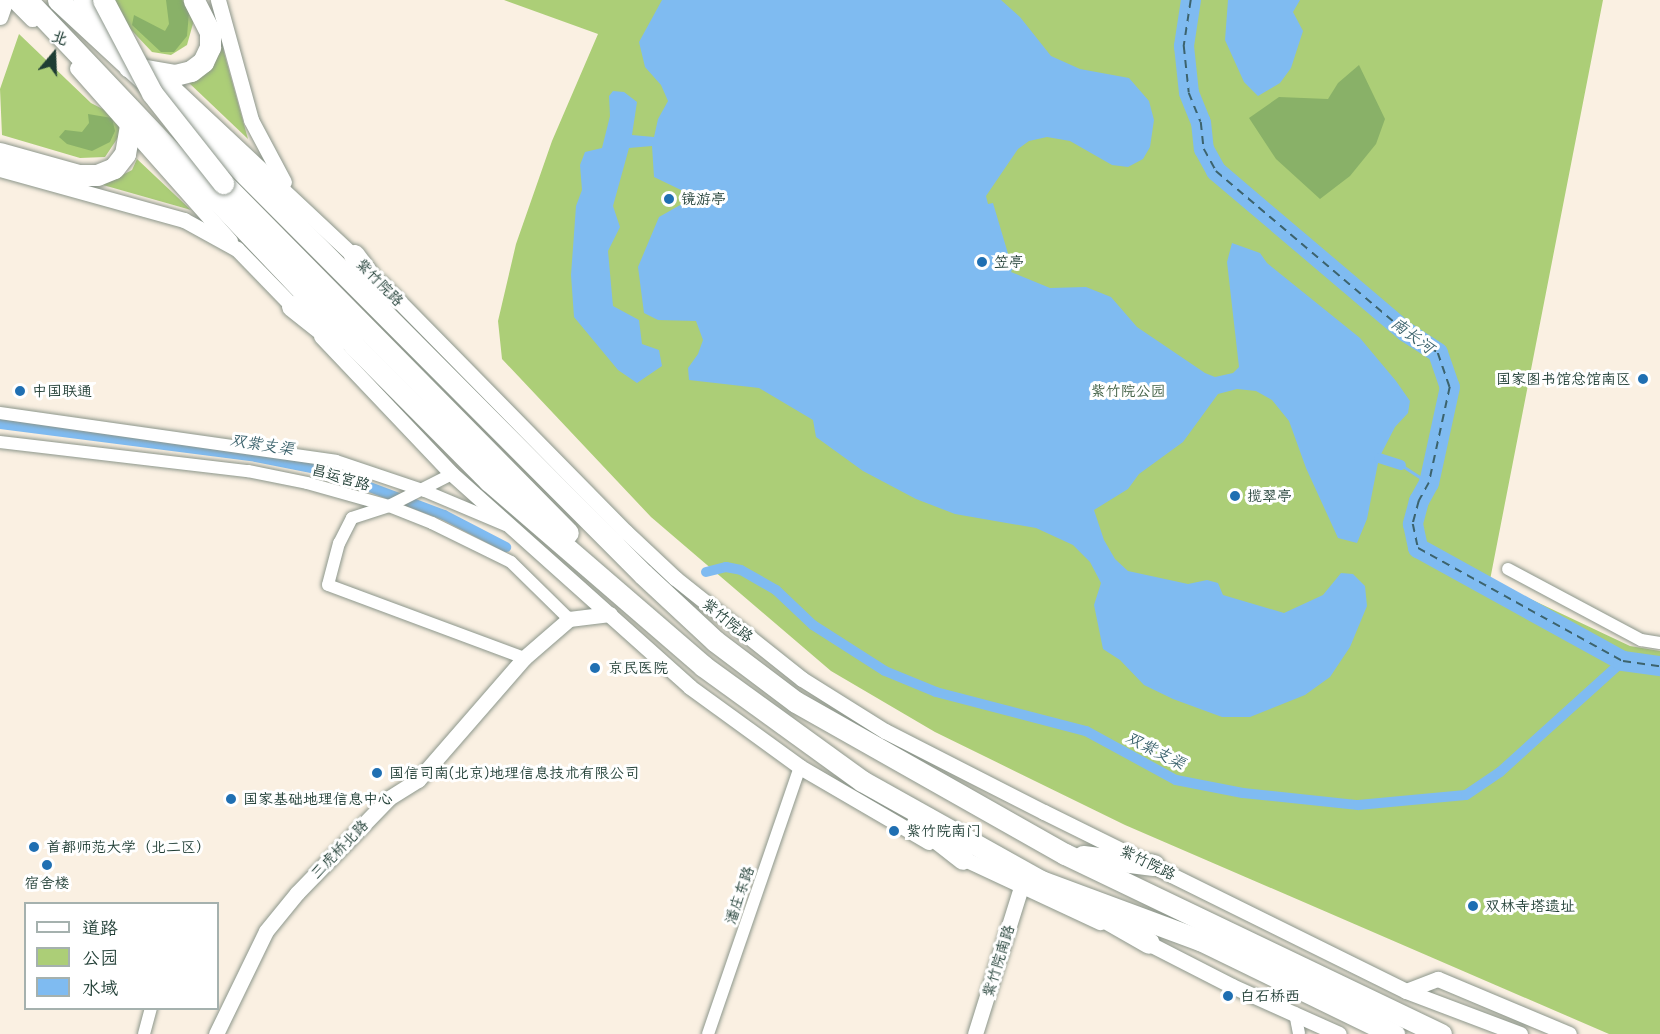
<!DOCTYPE html>
<meta charset="utf-8">
<style>
body{margin:0}
#map{position:relative;width:1660px;height:1034px;overflow:hidden;background:#faf0e2;font-family:Mali,"LXGW WenKai TC",sans-serif}
div>[style]{position:absolute}
[style*='--x']{left:calc(var(--x)*1px);top:calc(var(--y)*1px);width:calc(var(--w)*1px);rotate:calc(var(--a)*1deg)}
.green>*{inset:0;background:#acce77}
.forest>*{inset:0;background:#89b168}
.water>*{inset:0;background:#7fbbf1}
.stream>*{height:3px;margin:-1.5px;padding:0 1.5px;transform-origin:1.5px;border-radius:1.5px;background:#7fbbf1}
.canal>*{height:10px;margin:-5px;padding:0 5px;transform-origin:5px;border-radius:5px;background:#7fbbf1}
.river>*{height:20px;margin:-10px;padding:0 10px;transform-origin:10px;border-radius:10px;background:#7fbbf1}
.ferry>*{height:1.5px;margin-top:-0.75px;transform-origin:0;background:repeating-linear-gradient(90deg,#3c636d 0 8px,transparent 0 14px)}
.roads{filter:drop-shadow(0 0 2px #8c968b) drop-shadow(0 0 2px #8c968b)}
.minor>*{height:12px;margin:-6px;padding:0 6px;transform-origin:6px;border-radius:6px;background:#fff}
.tertiary>*{height:15px;margin:-7.5px;padding:0 7.5px;transform-origin:7.5px;border-radius:7.5px;background:#fff}
.trunk>*{height:21px;margin:-10.5px;padding:0 10.5px;transform-origin:10.5px;border-radius:10.5px;background:#fff}
.bridges{filter:drop-shadow(0 0 2px #8c968b) drop-shadow(0 0 2px #8c968b)}
.trunk-bridge>*{height:21px;margin:-10.5px;padding:0 10.5px;transform-origin:10.5px;border-radius:10.5px;background:#fff}
.dots>*{width:16px;height:16px;translate:-50% -50%;box-sizing:border-box;border:3px solid #fff;border-radius:50%}
span{translate:-50% -50%;white-space:nowrap;text-align:center;line-height:1.15;-webkit-text-stroke:6px #fff;paint-order:stroke}
.poi-label{font-size:15px;color:#1f3d34}
.left{translate:0 -50%;text-align:left}
.right{translate:-100% -50%;text-align:right}
.street-label{font-size:15px;color:#1f3d34}
.park-label{font-size:15px;color:#426145}
.water-label{font-size:16px;color:#3c636d;font-style:italic}
.legend{position:absolute;left:24px;top:902px;width:195px;height:108px;box-sizing:border-box;background:#fff;border:2px solid #a5b1ae;margin:0;padding:8px 10px;list-style:none;font-size:18px;color:#1f3d34}
.legend li{display:flex;align-items:center;gap:12px;height:30px}
.legend b{width:30px;border:2px solid #a5b1ae}
.north{position:absolute;left:24px;top:24px;width:60px;height:60px;-webkit-text-stroke:4px #fff;paint-order:stroke;rotate:19deg;font-size:16px;font-weight:700;line-height:24px;text-align:center;color:#1f3d34}
.north::after{content:'';display:block;margin:auto;width:21px;height:27px;background:#1f3d34;clip-path:polygon(50% 0,100% 100%,50% 72%,0 100%)}
</style>
<div id="map">
<div class="green">
<i style="clip-path:polygon(103px 0,187px 0,194px 20px,187px 45px,171px 55px,152px 52px)"></i>
<i style="clip-path:polygon(504px 0,1603px 0,1490px 580px,1630px 646px,1660px 651px,1660px 1034px,1609px 1034px,1125px 825px,935px 732px,831px 671px,651px 517px,502px 359px,498px 321px,516px 244px,552px 141px,598px 34px)"></i>
<i style="clip-path:polygon(218px 31px,248px 139px,187px 81px)"></i>
<i style="clip-path:polygon(19px 34px,91px 103px,120px 118px,119px 136px,105px 157px,80px 158px,2px 135px,0 89px)"></i>
<i style="clip-path:polygon(137px 159px,191px 210px,103px 185px,132px 170px)"></i>
</div>
<div class="forest">
<i style="clip-path:polygon(166px 0,182px 0,189px 12px,187px 36px,174px 52px,161px 52px,132px 25px,134px 15px,165px 31px,169px 24px)"></i>
<i style="clip-path:polygon(1359px 65px,1385px 119px,1376px 144px,1350px 176px,1320px 199px,1276px 159px,1249px 118px,1279px 97px,1328px 99px,1338px 83px)"></i>
<i style="clip-path:polygon(88px 114px,112px 118px,115px 131px,110px 142px,92px 151px,67px 144px,59px 137px,65px 130px,82px 132px,89px 123px)"></i>
</div>
<div class="water">
<i style="clip-path:polygon(662px 0,1001px 0,1020px 17px,1051px 56px,1080px 69px,1129px 78px,1149px 101px,1154px 120px,1150px 147px,1143px 159px,1128px 167px,1112px 165px,1070px 141px,1047px 137px,1029px 141px,1018px 149px,986px 196px,988px 204px,993px 203px,1009px 257px,1016px 261px,1011px 272px,1050px 288px,1086px 287px,1111px 297px,1137px 327px,1205px 373px,1215px 377px,1233px 373px,1239px 367px,1227px 262px,1232px 243px,1260px 253px,1267px 263px,1360px 338px,1396px 381px,1410px 401px,1408px 413px,1395px 427px,1379px 458px,1367px 519px,1357px 543px,1338px 538px,1306px 468px,1289px 421px,1272px 400px,1256px 391px,1237px 389px,1218px 394px,1183px 442px,1139px 474px,1128px 489px,1094px 510px,1104px 540px,1115px 559px,1128px 571px,1188px 584px,1207px 580px,1218px 583px,1223px 595px,1284px 613px,1323px 595px,1341px 573px,1353px 574px,1365px 586px,1367px 606px,1350px 647px,1330px 677px,1305px 695px,1250px 717px,1222px 717px,1173px 699px,1144px 685px,1120px 660px,1103px 649px,1094px 605px,1101px 583px,1090px 562px,1073px 545px,1036px 528px,955px 514px,916px 499px,863px 471px,816px 437px,813px 420px,759px 388px,689px 380px,688px 368px,698px 354px,703px 340px,696px 321px,658px 320px,644px 313px,638px 267px,659px 217px,682px 204px,681px 190px,654px 177px,652px 146px,629px 148px,613px 206px,620px 227px,608px 251px,613px 306px,639px 320px,642px 344px,659px 350px,662px 366px,637px 383px,618px 370px,574px 317px,571px 275px,576px 206px,582px 190px,580px 165px,585px 152px,602px 148px,610px 116px,609px 96px,613px 91px,624px 92px,637px 102px,632px 135px,654px 137px,658px 119px,668px 101px,661px 85px,645px 67px,639px 42px)"></i>
<i style="clip-path:polygon(1228px 0,1300px 0,1293px 12px,1303px 31px,1291px 68px,1280px 83px,1258px 96px,1244px 82px,1225px 40px)"></i>
</div>
<div class="stream">
<i style="--x:1401;--y:465;--w:33;--a:33"></i>
</div>
<div class="canal">
<i style="--x:0;--y:424;--w:258;--a:7.3"></i>
<i style="--x:256;--y:457;--w:72;--a:11.2"></i>
<i style="--x:327;--y:471;--w:125;--a:20.6"></i>
<i style="--x:444;--y:515;--w:70;--a:27.3"></i>
<i style="--x:1379;--y:458;--w:23;--a:18"></i>
<i style="--x:706;--y:572;--w:21;--a:-14"></i>
<i style="--x:726;--y:567;--w:15;--a:11"></i>
<i style="--x:741;--y:570;--w:40;--a:29.7"></i>
<i style="--x:776;--y:590;--w:51;--a:43.4"></i>
<i style="--x:813;--y:625;--w:85;--a:32.6"></i>
<i style="--x:885;--y:671;--w:55;--a:22.4"></i>
<i style="--x:936;--y:692;--w:155;--a:14.6"></i>
<i style="--x:1086;--y:731;--w:102;--a:28.6"></i>
<i style="--x:1176;--y:780;--w:68;--a:11"></i>
<i style="--x:1243;--y:793;--w:116;--a:6"></i>
<i style="--x:1358;--y:805;--w:108;--a:-5.3"></i>
<i style="--x:1466;--y:795;--w:41;--a:-34.1"></i>
<i style="--x:1500;--y:772;--w:166;--a:-42.1"></i>
</div>
<div class="river">
<i style="--x:1191;--y:0;--w:47;--a:98.7"></i>
<i style="--x:1184;--y:46;--w:47;--a:83.9"></i>
<i style="--x:1189;--y:93;--w:31;--a:68"></i>
<i style="--x:1201;--y:122;--w:27;--a:84"></i>
<i style="--x:1204;--y:149;--w:25;--a:61"></i>
<i style="--x:1216;--y:171;--w:249;--a:40.3"></i>
<i style="--x:1406;--y:332;--w:38;--a:33"></i>
<i style="--x:1438;--y:353;--w:36;--a:71"></i>
<i style="--x:1450;--y:387;--w:98;--a:102.3"></i>
<i style="--x:1429;--y:483;--w:21;--a:119"></i>
<i style="--x:1419;--y:501;--w:24;--a:105"></i>
<i style="--x:1413;--y:524;--w:25;--a:78"></i>
<i style="--x:1418;--y:548;--w:234;--a:28.9"></i>
<i style="--x:1623;--y:661;--w:37;--a:8"></i>
</div>
<div class="ferry">
<i style="--x:1191;--y:0;--w:47;--a:98.7"></i>
<i style="--x:1184;--y:46;--w:47;--a:83.9"></i>
<i style="--x:1189;--y:93;--w:31;--a:68"></i>
<i style="--x:1201;--y:122;--w:27;--a:84"></i>
<i style="--x:1204;--y:149;--w:25;--a:61"></i>
<i style="--x:1216;--y:171;--w:249;--a:40.3"></i>
<i style="--x:1406;--y:332;--w:38;--a:33"></i>
<i style="--x:1438;--y:353;--w:36;--a:71"></i>
<i style="--x:1450;--y:387;--w:98;--a:102.3"></i>
<i style="--x:1429;--y:483;--w:21;--a:119"></i>
<i style="--x:1419;--y:501;--w:24;--a:105"></i>
<i style="--x:1413;--y:524;--w:25;--a:78"></i>
<i style="--x:1418;--y:548;--w:234;--a:28.9"></i>
<i style="--x:1623;--y:661;--w:37;--a:8"></i>
</div>
<div class="roads">
<div class="minor">
<i style="--x:0;--y:413;--w:339;--a:8.1"></i>
<i style="--x:336;--y:461;--w:94;--a:18.6"></i>
<i style="--x:425;--y:491;--w:88;--a:22.8"></i>
<i style="--x:0;--y:442;--w:250;--a:6.7"></i>
<i style="--x:248;--y:471;--w:60;--a:11.5"></i>
<i style="--x:307;--y:483;--w:85;--a:15.7"></i>
<i style="--x:389;--y:506;--w:46;--a:21.6"></i>
<i style="--x:432;--y:523;--w:88;--a:26.3"></i>
<i style="--x:511;--y:562;--w:81;--a:44.5"></i>
<i style="--x:452;--y:474;--w:71;--a:153.1"></i>
<i style="--x:389;--y:506;--w:39;--a:162"></i>
<i style="--x:352;--y:518;--w:28;--a:117"></i>
<i style="--x:339;--y:543;--w:43;--a:104.7"></i>
<i style="--x:328;--y:585;--w:209;--a:20.4"></i>
<i style="--x:1508;--y:569;--w:151;--a:28.1"></i>
<i style="--x:1641;--y:640;--w:19;--a:9"></i>
<i style="--x:1295;--y:1013;--w:21;--a:79"></i>
<i style="--x:144;--y:1034;--w:27;--a:-75"></i>
<i style="--x:708;--y:1034;--w:282;--a:-71"></i>
</div>
<div class="tertiary">
<i style="--x:13;--y:0;--w:27;--a:45"></i>
<i style="--x:81;--y:0;--w:48;--a:43.3"></i>
<i style="--x:218;--y:0;--w:124;--a:74.6"></i>
<i style="--x:251;--y:120;--w:70;--a:62"></i>
<i style="--x:0;--y:17;--w:18;--a:-71"></i>
<i style="--x:77;--y:68;--w:231;--a:48.5"></i>
<i style="--x:157;--y:72;--w:279;--a:43.1"></i>
<i style="--x:0;--y:169;--w:191;--a:15.5"></i>
<i style="--x:184;--y:220;--w:60;--a:28.7"></i>
<i style="--x:237;--y:249;--w:88;--a:45.9"></i>
<i style="--x:380;--y:282;--w:351;--a:45.5"></i>
<i style="--x:626;--y:532;--w:67;--a:43.2"></i>
<i style="--x:675;--y:578;--w:162;--a:38.5"></i>
<i style="--x:802;--y:679;--w:98;--a:32.1"></i>
<i style="--x:885;--y:731;--w:178;--a:27"></i>
<i style="--x:1044;--y:812;--w:404;--a:26.3"></i>
<i style="--x:1406;--y:991;--w:122;--a:20.7"></i>
<i style="--x:321;--y:336;--w:190;--a:46.5"></i>
<i style="--x:452;--y:474;--w:319;--a:41.8"></i>
<i style="--x:690;--y:687;--w:136;--a:36"></i>
<i style="--x:800;--y:767;--w:149;--a:30.2"></i>
<i style="--x:956;--y:855;--w:159;--a:25"></i>
<i style="--x:1142;--y:940;--w:101;--a:27.1"></i>
<i style="--x:1232;--y:986;--w:117;--a:24.2"></i>
<i style="--x:1406;--y:991;--w:34;--a:-21"></i>
<i style="--x:1438;--y:979;--w:142;--a:22.8"></i>
<i style="--x:216;--y:1034;--w:114;--a:-64.1"></i>
<i style="--x:266;--y:931;--w:49;--a:-50.8"></i>
<i style="--x:297;--y:893;--w:132;--a:-45.9"></i>
<i style="--x:389;--y:798;--w:34;--a:-32"></i>
<i style="--x:418;--y:780;--w:162;--a:-49"></i>
<i style="--x:524;--y:658;--w:60;--a:-40.9"></i>
<i style="--x:569;--y:619;--w:41;--a:-7"></i>
<i style="--x:975;--y:1034;--w:154;--a:-72.6"></i>
</div>
<div class="trunk">
<i style="--x:27;--y:0;--w:474;--a:46.5"></i>
<i style="--x:353;--y:344;--w:193;--a:45.2"></i>
<i style="--x:489;--y:481;--w:283;--a:40.8"></i>
<i style="--x:703;--y:666;--w:196;--a:35.9"></i>
<i style="--x:862;--y:781;--w:205;--a:29.2"></i>
<i style="--x:1041;--y:881;--w:170;--a:20.4"></i>
<i style="--x:1200;--y:940;--w:216;--a:25.9"></i>
<i style="--x:58;--y:0;--w:240;--a:42.8"></i>
<i style="--x:234;--y:163;--w:580;--a:45.14"></i>
<i style="--x:643;--y:574;--w:98;--a:42.9"></i>
<i style="--x:715;--y:641;--w:101;--a:37"></i>
<i style="--x:796;--y:702;--w:309;--a:29.5"></i>
<i style="--x:1065;--y:854;--w:417;--a:25.6"></i>
<i style="--x:129;--y:67;--w:47;--a:9.9"></i>
<i style="--x:175;--y:75;--w:16;--a:-14"></i>
<i style="--x:191;--y:71;--w:15;--a:-37"></i>
<i style="--x:203;--y:62;--w:17;--a:-65"></i>
<i style="--x:210;--y:47;--w:15;--a:-90"></i>
<i style="--x:210;--y:32;--w:36;--a:-117"></i>
<i style="--x:0;--y:153;--w:82;--a:15.6"></i>
<i style="--x:79;--y:175;--w:18;--a:0"></i>
<i style="--x:97;--y:175;--w:18;--a:-22"></i>
<i style="--x:114;--y:168;--w:18;--a:-52"></i>
<i style="--x:125;--y:154;--w:29;--a:-80"></i>
<i style="--x:130;--y:125;--w:16;--a:-97"></i>
<i style="--x:223;--y:183;--w:491;--a:45.4"></i>
<i style="--x:354;--y:255;--w:51;--a:53.8"></i>
<i style="--x:292;--y:306;--w:56;--a:38.5"></i>
<i style="--x:917;--y:823;--w:58;--a:38"></i>
<i style="--x:1083;--y:856;--w:71;--a:7.3"></i>
<i style="--x:1093;--y:911;--w:64;--a:29.7"></i>
</div>
</div>
<div class="bridges">
<div class="trunk-bridge">
<i style="--x:103;--y:0;--w:105;--a:62.2"></i>
<i style="--x:152;--y:93;--w:115;--a:51.7"></i>
</div>
</div>
<div class="dots">
<i style="left:669px;top:199px;background:#1f6fb2"></i>
<i style="left:982px;top:262px;background:#1f6fb2"></i>
<i style="left:1643px;top:379px;background:#1f6fb2"></i>
<i style="left:20px;top:391px;background:#1f6fb2"></i>
<i style="left:1235px;top:496px;background:#1f6fb2"></i>
<i style="left:595px;top:668px;background:#1f6fb2"></i>
<i style="left:377px;top:773px;background:#1f6fb2"></i>
<i style="left:231px;top:799px;background:#1f6fb2"></i>
<i style="left:894px;top:831px;background:#1f6fb2"></i>
<i style="left:34px;top:847px;background:#1f6fb2"></i>
<i style="left:47px;top:865px;background:#1f6fb2"></i>
<i style="left:1473px;top:906px;background:#1f6fb2"></i>
<i style="left:1228px;top:996px;background:#1f6fb2"></i>
</div>
<div class="poi-label">
<span class="left" style="left:681px;top:199px">镜游亭</span>
<span class="left" style="left:994px;top:262px">笠亭</span>
<span class="right" style="left:1631px;top:379px">国家图书馆总馆南区</span>
<span class="left" style="left:32px;top:391px">中国联通</span>
<span class="left" style="left:1247px;top:496px">揽翠亭</span>
<span class="left" style="left:608px;top:668px">京民医院</span>
<span class="left" style="left:389px;top:773px">国信司南(北京)地理信息技术有限公司</span>
<span class="left" style="left:243px;top:799px">国家基础地理信息中心</span>
<span class="left" style="left:906px;top:831px">紫竹院南门</span>
<span class="left" style="left:46px;top:847px">首都师范大学（北二区）</span>
<span style="left:47px;top:883px">宿舍楼</span>
<span class="left" style="left:1485px;top:906px">双林寺塔遗址</span>
<span class="left" style="left:1240px;top:996px">白石桥西</span>
</div>
<div class="street-label">
<span style="left:380px;top:282px;rotate:45deg">紫竹院路</span>
<span style="left:341px;top:477px;rotate:16deg">昌运宫路</span>
<span style="left:728px;top:620px;rotate:39deg">紫竹院路</span>
<span style="left:339px;top:849px;rotate:-46deg">三虎桥北路</span>
<span style="left:1148px;top:862px;rotate:26deg">紫竹院路</span>
<span style="left:739px;top:895px;rotate:-71deg">潘庄东路</span>
<span style="left:998px;top:961px;rotate:-73deg">紫竹院南路</span>
</div>
<div class="park-label">
<span style="left:1128px;top:391px">紫竹院公园</span>
</div>
<div class="water-label">
<span style="left:1413px;top:335px;rotate:37deg">南长河</span>
<span style="left:262px;top:444px;rotate:9deg">双紫支渠</span>
<span style="left:1156px;top:750px;rotate:27deg">双紫支渠</span>
</div>
<ul class="legend">
<li><b style="height:8px;background:#fff"></b>道路</li>
<li><b style="height:16px;background:#acce77"></b>公园</li>
<li><b style="height:16px;background:#7fbbf1"></b>水域</li>
</ul>
<div class="north">北</div>
</div>
